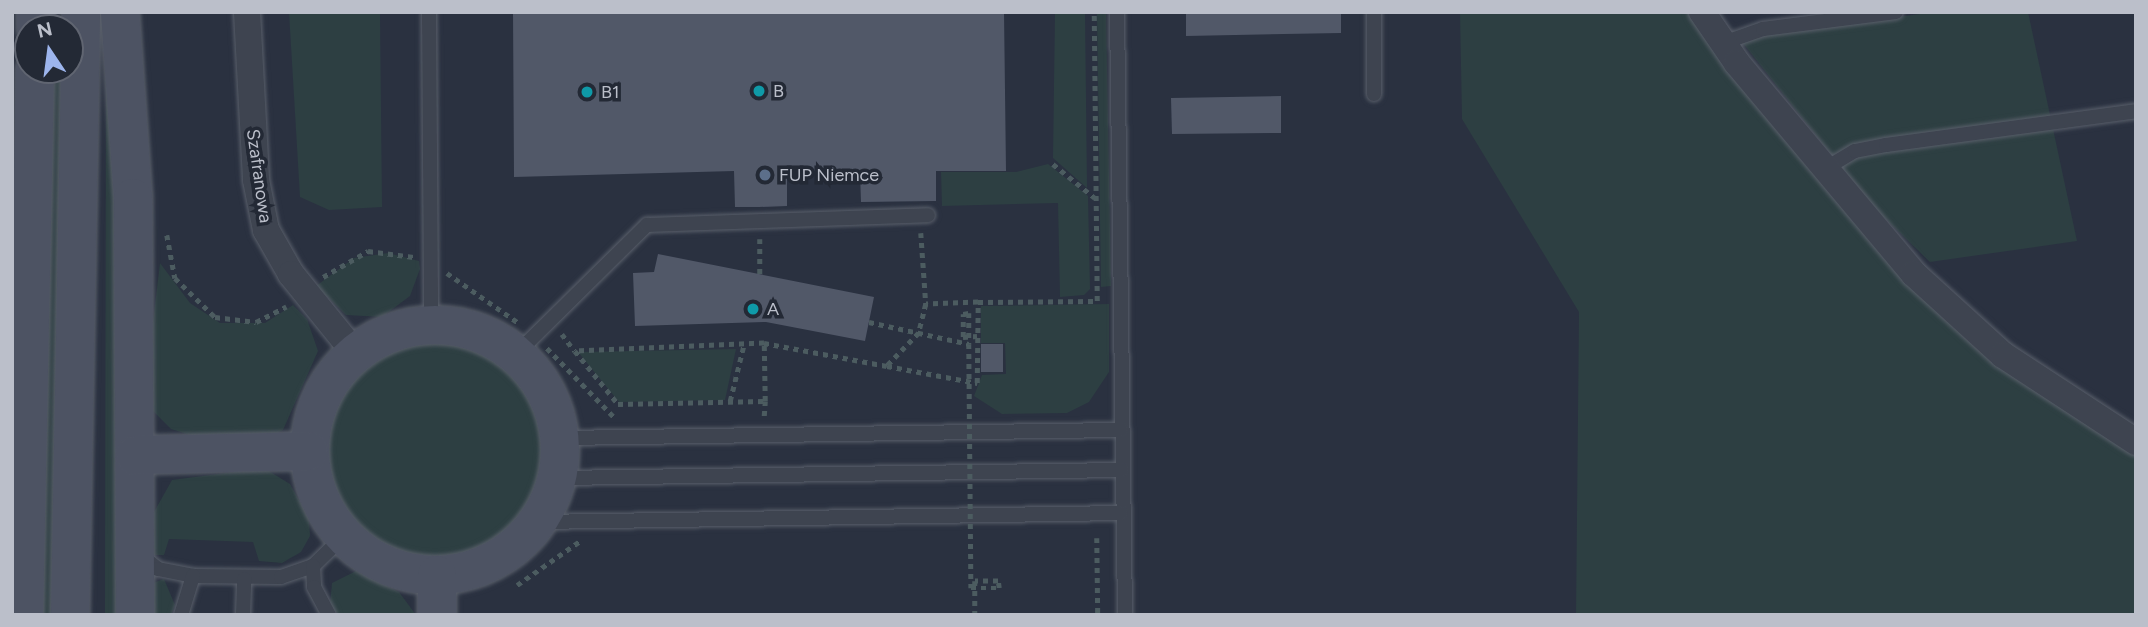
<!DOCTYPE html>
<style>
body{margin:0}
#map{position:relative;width:2148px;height:627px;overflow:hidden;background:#2a3140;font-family:Figtree,sans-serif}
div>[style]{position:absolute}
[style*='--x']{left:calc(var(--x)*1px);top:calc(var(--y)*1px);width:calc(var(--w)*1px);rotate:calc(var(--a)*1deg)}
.green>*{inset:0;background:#2d3f42}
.round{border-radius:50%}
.building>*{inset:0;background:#515868}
.path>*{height:4.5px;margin-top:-2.25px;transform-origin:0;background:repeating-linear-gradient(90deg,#4c5c60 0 5px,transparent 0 10px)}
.roads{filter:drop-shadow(0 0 2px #595f6a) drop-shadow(0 0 2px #595f6a)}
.lane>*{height:14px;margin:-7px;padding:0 7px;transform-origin:7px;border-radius:7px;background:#3e4450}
.street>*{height:26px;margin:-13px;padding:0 13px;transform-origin:13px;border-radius:13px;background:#3e4450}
.secondary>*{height:38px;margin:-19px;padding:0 19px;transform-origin:19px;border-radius:19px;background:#4d5363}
.secondary>.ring{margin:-19px;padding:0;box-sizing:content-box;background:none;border:38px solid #4d5363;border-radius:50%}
.path-bridge>*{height:4.5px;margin-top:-2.25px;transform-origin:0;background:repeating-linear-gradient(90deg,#4c5c60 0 5px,transparent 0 10px)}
.dots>*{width:19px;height:19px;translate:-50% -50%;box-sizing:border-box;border:4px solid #232935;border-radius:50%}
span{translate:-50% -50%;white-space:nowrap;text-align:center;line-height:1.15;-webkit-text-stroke:7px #232935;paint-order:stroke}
.poi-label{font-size:18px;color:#bbbfca}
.left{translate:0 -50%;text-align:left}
.street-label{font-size:18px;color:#bbbfca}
.frame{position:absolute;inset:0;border:14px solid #bbbfca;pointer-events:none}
.north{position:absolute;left:14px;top:14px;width:70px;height:70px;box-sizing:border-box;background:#232935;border:2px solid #606571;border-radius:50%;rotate:347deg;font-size:19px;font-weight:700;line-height:28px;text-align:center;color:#bbbfca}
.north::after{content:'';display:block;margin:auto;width:24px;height:32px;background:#9db5ed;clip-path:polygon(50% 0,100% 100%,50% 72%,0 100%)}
</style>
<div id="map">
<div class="green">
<i style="clip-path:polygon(289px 12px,380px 12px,382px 207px,329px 210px,300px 197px)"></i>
<i style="clip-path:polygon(1055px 12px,1085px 12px,1087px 188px,1053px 158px)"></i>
<i style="clip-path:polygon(1097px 12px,1106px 12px,1111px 286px,1101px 287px)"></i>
<i style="clip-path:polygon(1460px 12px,1702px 12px,1914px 274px,2136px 442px,2136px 615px,1576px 615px,1579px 312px,1462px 119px)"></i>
<i style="clip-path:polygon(1935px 12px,2028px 12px,2077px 241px,1930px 262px,1870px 204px,1739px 38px)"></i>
<i style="clip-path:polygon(106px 50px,115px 151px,120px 615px,105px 615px)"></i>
<i style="clip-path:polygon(52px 70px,63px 70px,56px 615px,43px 615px)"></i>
<i style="clip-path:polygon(1048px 164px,1088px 196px,1090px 289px,1084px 295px,1060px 297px,1058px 203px,942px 206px,941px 172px,1016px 172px)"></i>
<i style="clip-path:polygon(388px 253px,419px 261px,420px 269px,410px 296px,382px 317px,346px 315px,316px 286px,354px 258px)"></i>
<i style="clip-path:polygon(160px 263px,190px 303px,220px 323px,265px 323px,293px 305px,307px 319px,318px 351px,283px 430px,271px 437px,196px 437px,171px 429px,153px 411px,151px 339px)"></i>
<i style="clip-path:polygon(1109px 304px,1109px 372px,1089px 402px,1067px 413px,1002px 414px,974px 396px,982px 375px,1006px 374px,1005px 343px,981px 343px,981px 306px)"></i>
<i class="round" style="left:327px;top:343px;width:214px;height:214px"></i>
<i style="clip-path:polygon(736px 349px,725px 400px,619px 402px,578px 352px)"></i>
<i style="clip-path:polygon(264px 468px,290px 484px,309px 518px,310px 536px,301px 552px,282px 563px,259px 561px,253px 542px,169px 539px,164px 555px,153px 555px,149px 521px,172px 480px)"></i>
<i style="clip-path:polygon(356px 571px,399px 592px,416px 615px,339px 615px,330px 605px,332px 583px)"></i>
<i style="clip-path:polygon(164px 579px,175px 605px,171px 615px,149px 615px,153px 583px)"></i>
</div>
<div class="building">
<i style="clip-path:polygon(513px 12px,1004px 12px,1006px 171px,936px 171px,936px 201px,861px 202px,860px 173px,787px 170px,787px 206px,759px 207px,735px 207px,734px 171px,514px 177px)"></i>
<i style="clip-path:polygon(1186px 12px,1341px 12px,1341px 33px,1186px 36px)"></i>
<i style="clip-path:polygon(1281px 96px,1281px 133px,1172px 134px,1171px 98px)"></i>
<i style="clip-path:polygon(658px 254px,874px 297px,865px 341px,766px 322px,635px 326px,633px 273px,654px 272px)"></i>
<i style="clip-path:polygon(981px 344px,1003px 344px,1003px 372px,981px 372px)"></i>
</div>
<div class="path">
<i style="--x:1053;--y:164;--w:54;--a:39"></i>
<i style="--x:921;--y:233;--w:71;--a:86"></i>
<i style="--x:167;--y:235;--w:44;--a:79.5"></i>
<i style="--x:175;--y:278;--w:56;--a:44.3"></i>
<i style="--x:215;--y:317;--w:41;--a:7"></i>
<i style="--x:256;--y:322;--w:34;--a:-27"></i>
<i style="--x:760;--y:239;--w:35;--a:90"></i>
<i style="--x:447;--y:273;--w:89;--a:34.9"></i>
<i style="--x:323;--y:277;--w:52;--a:-30"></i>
<i style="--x:368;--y:251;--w:46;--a:7.4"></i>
<i style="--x:978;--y:302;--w:119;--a:-0.5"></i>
<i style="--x:1097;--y:301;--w:289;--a:-90.6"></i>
<i style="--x:562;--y:334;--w:21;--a:53"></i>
<i style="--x:575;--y:351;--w:68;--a:50.9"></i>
<i style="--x:618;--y:404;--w:147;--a:-1.2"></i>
<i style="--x:765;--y:401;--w:58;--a:-91"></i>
<i style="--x:764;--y:343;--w:189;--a:177.6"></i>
<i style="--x:963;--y:337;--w:14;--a:-4"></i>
<i style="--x:764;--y:343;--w:125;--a:10.6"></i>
<i style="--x:887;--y:366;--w:92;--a:10.7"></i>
<i style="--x:977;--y:383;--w:81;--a:-89.3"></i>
<i style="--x:978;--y:302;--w:52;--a:177.8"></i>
<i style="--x:926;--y:304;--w:30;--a:104"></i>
<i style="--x:919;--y:333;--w:46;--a:134.1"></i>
<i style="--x:547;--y:348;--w:98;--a:45.8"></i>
<i style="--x:730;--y:401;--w:59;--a:-76.2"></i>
<i style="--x:764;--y:416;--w:15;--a:-86"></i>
<i style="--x:1097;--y:538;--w:77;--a:89.3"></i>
<i style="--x:975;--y:581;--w:34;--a:90"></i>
<i style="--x:517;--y:585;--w:77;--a:-34.9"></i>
</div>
<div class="roads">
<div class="lane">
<i style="--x:429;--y:12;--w:312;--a:89.6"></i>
<i style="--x:1117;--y:12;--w:603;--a:89.24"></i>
<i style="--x:1374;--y:12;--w:82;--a:90"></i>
<i style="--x:1723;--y:43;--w:42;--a:-19.3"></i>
<i style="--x:1763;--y:29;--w:134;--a:-7.3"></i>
<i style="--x:1828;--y:167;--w:31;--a:-31"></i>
<i style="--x:1855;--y:151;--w:32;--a:-11"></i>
<i style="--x:1886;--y:145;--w:252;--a:-7.7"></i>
<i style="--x:516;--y:354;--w:184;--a:-44.6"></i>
<i style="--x:647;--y:225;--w:281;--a:-2"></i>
<i style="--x:560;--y:438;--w:561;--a:-0.82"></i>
<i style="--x:557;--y:478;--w:565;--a:-0.81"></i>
<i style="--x:537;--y:522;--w:584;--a:-0.88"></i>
<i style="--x:139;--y:554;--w:24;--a:38"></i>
<i style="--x:158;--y:569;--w:36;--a:11"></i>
<i style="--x:193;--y:576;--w:88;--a:0.7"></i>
<i style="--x:281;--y:577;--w:34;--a:-19"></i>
<i style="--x:313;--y:566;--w:43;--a:-44.1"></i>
<i style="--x:313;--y:566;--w:21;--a:87"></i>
<i style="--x:314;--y:587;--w:32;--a:62"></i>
<i style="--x:181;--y:615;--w:41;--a:-72.9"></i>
<i style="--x:243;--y:615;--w:36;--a:-88"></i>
</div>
<div class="street">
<i style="--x:247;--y:12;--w:168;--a:86.9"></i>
<i style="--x:256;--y:180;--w:51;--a:78.7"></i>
<i style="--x:266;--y:230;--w:51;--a:60.4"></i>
<i style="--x:291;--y:274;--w:102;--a:51"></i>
<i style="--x:1702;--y:12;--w:62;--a:55.5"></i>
<i style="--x:1737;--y:63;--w:275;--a:50"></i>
<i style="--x:1914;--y:274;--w:120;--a:42.3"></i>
<i style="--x:2003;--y:355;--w:159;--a:33.2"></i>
</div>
<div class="secondary">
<i style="--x:120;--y:12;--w:186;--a:86"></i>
<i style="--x:133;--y:198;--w:417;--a:89.7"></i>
<i style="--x:36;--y:28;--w:16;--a:-90"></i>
<i class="ring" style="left:310px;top:325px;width:212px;height:212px"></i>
<i style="--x:135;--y:455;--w:174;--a:-1.3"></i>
<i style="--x:437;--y:575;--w:40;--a:90"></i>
<i style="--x:24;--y:615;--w:545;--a:-88.84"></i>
<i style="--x:70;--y:615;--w:603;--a:-88.95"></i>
</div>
</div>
<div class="path-bridge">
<i style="--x:869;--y:322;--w:102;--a:12.4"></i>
<i style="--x:969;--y:344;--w:244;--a:89.5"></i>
<i style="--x:971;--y:588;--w:28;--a:0"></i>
<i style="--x:999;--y:588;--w:7;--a:-98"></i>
<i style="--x:998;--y:581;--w:23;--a:180"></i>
<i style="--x:963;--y:337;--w:23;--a:-90"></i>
<i style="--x:963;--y:314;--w:6;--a:-9"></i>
<i style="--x:969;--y:313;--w:31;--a:90"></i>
</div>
<div class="dots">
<i style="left:759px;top:91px;background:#0f9aa8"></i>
<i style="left:587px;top:92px;background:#0f9aa8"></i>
<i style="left:765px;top:175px;background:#5c6f8a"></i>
<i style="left:753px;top:309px;background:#0f9aa8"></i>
</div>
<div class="poi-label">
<span class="left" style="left:773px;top:91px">B</span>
<span class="left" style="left:601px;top:92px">B1</span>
<span class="left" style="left:779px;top:175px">FUP Niemce</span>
<span class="left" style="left:767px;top:309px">A</span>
</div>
<div class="street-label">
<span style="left:259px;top:176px;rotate:82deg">Szafranowa</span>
</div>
<div class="frame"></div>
<div class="north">N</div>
</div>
